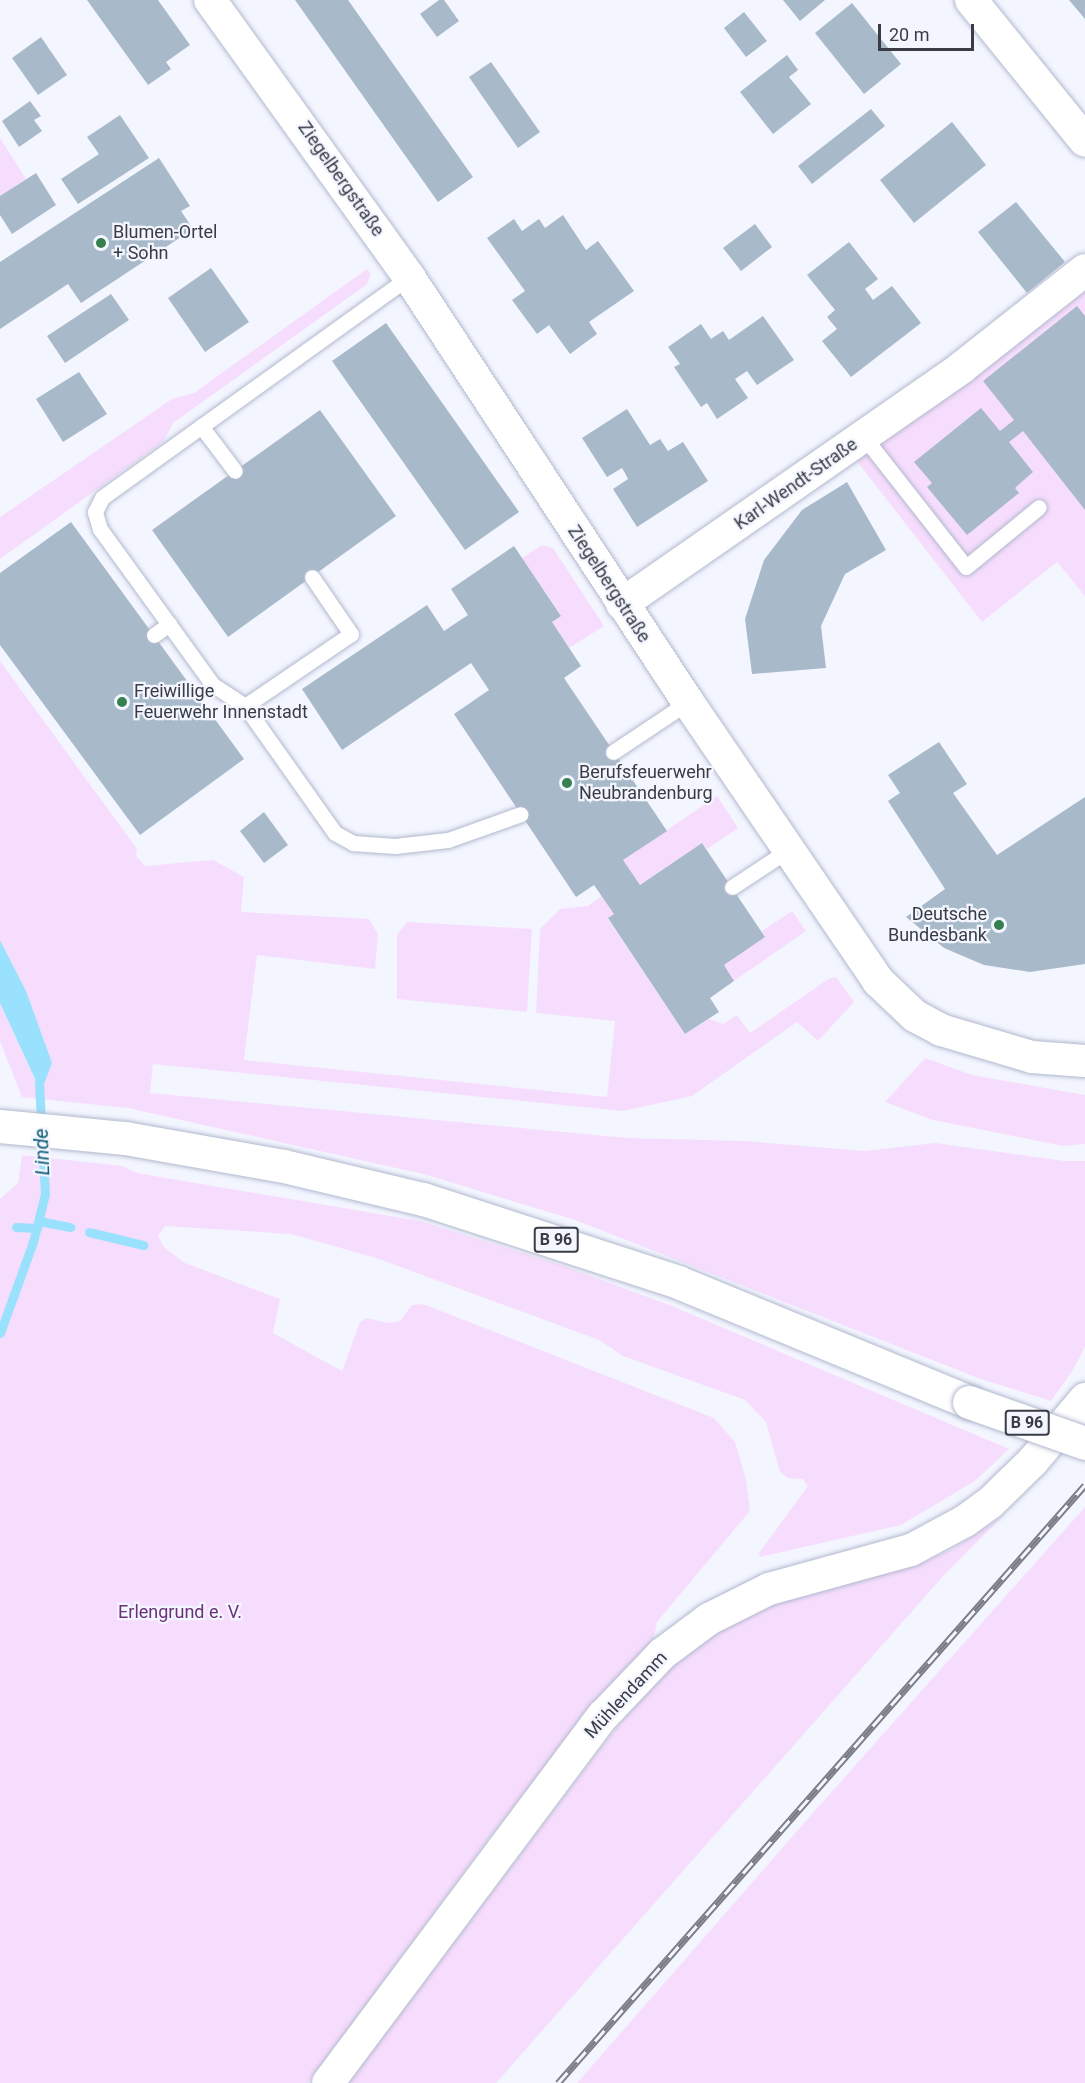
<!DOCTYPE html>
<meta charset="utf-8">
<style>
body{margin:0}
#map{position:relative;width:1085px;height:2083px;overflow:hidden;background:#f3f6ff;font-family:Roboto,sans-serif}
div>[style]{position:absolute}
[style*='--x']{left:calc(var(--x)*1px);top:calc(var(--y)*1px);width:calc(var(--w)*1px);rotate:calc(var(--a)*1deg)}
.green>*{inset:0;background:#f7ddfd}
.water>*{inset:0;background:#99e1fc}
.stream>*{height:9px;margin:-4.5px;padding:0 4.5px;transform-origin:4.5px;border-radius:4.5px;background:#99e1fc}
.building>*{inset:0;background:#a8b9ca}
.roads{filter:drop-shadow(0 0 2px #b2b9ce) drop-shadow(0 0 2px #b2b9ce)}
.lane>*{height:15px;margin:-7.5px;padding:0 7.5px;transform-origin:7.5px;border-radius:7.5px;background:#fff}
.street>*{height:32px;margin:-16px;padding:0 16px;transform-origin:16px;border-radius:16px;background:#fff}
.primary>*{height:33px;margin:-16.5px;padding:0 16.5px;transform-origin:16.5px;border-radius:16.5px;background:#fff}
.rail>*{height:7px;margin-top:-3.5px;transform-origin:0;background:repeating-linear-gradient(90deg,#f3f6ff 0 14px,#7b7e87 0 28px);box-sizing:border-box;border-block:2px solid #7b7e87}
.bridges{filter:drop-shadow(0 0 2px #b2b9ce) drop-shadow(0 0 2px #b2b9ce)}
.primary-bridge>*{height:33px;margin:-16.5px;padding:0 16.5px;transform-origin:16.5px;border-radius:16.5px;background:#fff}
.dots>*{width:16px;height:16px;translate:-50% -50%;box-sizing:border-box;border:3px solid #f3f6ff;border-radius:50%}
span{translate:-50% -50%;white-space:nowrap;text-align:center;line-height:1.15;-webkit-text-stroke:4.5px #f3f6ff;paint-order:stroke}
.shield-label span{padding:2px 4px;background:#f3f6ff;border:2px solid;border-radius:4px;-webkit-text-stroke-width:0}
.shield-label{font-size:16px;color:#393c45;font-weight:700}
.street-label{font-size:18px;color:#393c45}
.poi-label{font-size:18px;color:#393c45}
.left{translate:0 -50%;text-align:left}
.right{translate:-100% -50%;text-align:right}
.park-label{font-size:18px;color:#6c3079}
.water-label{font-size:20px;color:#0c5b72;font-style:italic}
.scale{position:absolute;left:878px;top:24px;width:96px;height:27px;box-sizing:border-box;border:3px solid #393c45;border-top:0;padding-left:8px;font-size:18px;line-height:21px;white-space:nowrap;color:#393c45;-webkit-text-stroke:4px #f3f6ff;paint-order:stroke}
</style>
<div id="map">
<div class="green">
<i style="clip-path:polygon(0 138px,26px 179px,0 196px)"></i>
<i style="clip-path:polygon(367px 269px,371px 274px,366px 285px,173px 423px,163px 442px,0 559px,0 517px,172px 399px,194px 393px)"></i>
<i style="clip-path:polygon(1085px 290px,1085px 596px,1057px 562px,982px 622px,852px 455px,879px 444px)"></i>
<i style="clip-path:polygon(542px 545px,553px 548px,604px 626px,569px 648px,552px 622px,561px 615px,522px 558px)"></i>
<i style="clip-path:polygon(0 661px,137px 849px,136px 856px,145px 866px,213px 860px,244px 877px,241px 912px,369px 919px,378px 934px,375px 969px,257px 955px,244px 1060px,607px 1097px,615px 1021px,536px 1013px,540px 929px,560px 909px,588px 906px,602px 896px,614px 914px,608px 919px,685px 1034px,709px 1019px,723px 1024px,737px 1015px,750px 1033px,830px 978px,836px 977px,854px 1002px,818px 1041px,797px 1022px,692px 1096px,623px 1111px,153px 1064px,150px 1093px,627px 1138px,745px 1141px,864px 1151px,935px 1143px,1064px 1161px,1085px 1161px,1085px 1347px,1071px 1373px,1051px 1401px,978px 1378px,575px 1220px,427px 1175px,128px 1108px,22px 1097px,0 1041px,0 1003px,40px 1091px,26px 991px,0 940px)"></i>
<i style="clip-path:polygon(717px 796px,738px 828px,707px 849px,702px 843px,640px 885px,623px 860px)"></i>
<i style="clip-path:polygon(792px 911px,806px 931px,734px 981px,724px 965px,765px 937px,762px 931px)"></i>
<i style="clip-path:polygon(407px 922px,532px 929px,527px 1012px,397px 999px,397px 935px)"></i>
<i style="clip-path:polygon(925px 1058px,972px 1075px,1085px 1095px,1085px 1144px,1063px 1146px,933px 1120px,885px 1102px)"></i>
<i style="clip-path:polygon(22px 1155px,122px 1166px,137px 1173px,420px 1221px,561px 1265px,672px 1306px,1009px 1449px,975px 1481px,901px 1525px,760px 1557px,759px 1553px,808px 1486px,803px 1479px,788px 1478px,780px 1472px,766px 1422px,745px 1400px,623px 1356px,599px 1340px,376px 1258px,291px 1234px,165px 1226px,158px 1236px,164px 1247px,185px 1263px,280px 1299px,273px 1333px,342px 1371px,360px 1322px,367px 1318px,388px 1323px,400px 1321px,412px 1305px,423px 1304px,714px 1418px,735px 1442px,746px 1479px,750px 1511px,657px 1622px,653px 1643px,593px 1707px,490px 1837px,308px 2083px,0 2083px,0 1199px,18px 1183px)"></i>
<i style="clip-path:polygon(1085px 1507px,1085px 2083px,577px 2083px,812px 1814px)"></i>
<i style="clip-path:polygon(1003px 1516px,944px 1575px,496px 2083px,348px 2083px,616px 1728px,673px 1662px,719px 1629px,778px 1602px,914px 1566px,953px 1549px)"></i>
</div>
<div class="water">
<i style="clip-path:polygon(0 940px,26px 991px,52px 1063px,41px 1092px,0 1003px)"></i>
</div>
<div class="stream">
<i style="--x:39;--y:1221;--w:32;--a:11"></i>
<i style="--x:16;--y:1227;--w:21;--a:3"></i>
<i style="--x:89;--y:1232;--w:56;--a:13.5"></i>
<i style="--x:0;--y:1333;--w:97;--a:-70.1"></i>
<i style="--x:33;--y:1242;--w:49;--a:-76"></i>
<i style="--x:45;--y:1194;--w:112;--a:-93.1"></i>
</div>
<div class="building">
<i style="clip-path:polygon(87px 0,158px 0,190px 45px,166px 62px,171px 69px,148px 85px)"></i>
<i style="clip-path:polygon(295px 0,348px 0,473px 177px,438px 202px)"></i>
<i style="clip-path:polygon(439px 0,444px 0,459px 21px,437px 37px,420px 14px)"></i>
<i style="clip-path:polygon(783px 0,825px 0,800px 21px)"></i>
<i style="clip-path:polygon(1069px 0,1085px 0,1085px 19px)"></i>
<i style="clip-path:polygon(852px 3px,901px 64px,864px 94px,815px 33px)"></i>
<i style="clip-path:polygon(744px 12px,767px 41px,746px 57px,724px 28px)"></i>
<i style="clip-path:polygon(41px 37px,67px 75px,38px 95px,12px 58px)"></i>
<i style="clip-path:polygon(787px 55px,798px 70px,789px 77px,811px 104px,773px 134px,740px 92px)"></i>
<i style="clip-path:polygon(491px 62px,540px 132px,518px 148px,469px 77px)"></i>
<i style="clip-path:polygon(30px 101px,41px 116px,34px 120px,42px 131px,19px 147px,2px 121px)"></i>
<i style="clip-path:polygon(871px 109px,885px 126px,812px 184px,798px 166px)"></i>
<i style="clip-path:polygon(120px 115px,149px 158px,78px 204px,61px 179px,99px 154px,87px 137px)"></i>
<i style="clip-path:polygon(952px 122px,986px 165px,914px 223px,880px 180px)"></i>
<i style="clip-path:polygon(159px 158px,190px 206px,181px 211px,193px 229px,81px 303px,68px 284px,0 329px,0 262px)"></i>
<i style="clip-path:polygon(36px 173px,56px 205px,12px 234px,0 215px,0 196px)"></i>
<i style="clip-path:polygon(1016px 202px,1065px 262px,1027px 293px,978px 232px)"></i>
<i style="clip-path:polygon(563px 215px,586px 250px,598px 241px,634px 291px,589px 322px,597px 334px,570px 354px,549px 325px,537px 334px,512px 300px,525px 291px,487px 238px,514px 219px,522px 231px,539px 219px,545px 228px)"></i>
<i style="clip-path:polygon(755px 224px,772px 247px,741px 271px,723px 248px)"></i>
<i style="clip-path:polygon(849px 242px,878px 279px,865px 289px,873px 300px,892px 286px,921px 323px,851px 377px,822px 341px,837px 329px,827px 317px,835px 310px,807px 275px)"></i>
<i style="clip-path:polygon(211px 268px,249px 322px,205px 352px,168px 298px)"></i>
<i style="clip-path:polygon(111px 294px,129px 320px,65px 363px,47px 336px)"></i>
<i style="clip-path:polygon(1077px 306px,1085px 316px,1085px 510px,1023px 431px,1009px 442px,1033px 472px,1015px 488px,1019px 493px,967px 535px,927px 487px,932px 483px,914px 462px,981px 408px,1000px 431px,1014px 420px,983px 381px)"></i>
<i style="clip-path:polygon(763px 316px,794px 360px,757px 385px,747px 371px,735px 379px,748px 398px,717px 419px,707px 403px,701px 407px,674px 367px,680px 364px,668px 347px,701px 324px,711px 339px,723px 331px,729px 340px)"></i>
<i style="clip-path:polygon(386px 323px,519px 512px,465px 550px,332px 361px)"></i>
<i style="clip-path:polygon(79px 372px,107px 414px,63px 442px,36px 399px)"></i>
<i style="clip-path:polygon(627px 409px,650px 445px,660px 439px,668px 451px,683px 442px,708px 481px,637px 527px,613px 489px,628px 479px,625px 473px,622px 468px,607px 477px,582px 438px)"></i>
<i style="clip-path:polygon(320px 410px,396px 516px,228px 637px,152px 530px)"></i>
<i style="clip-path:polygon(847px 482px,886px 550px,845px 574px,821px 626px,826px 668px,752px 674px,745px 619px,764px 560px,802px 510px)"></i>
<i style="clip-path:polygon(71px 522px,244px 759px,140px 835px,0 645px,0 573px)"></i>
<i style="clip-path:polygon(514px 546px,561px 616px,552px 622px,581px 666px,564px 678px,667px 831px,623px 860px,640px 885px,702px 843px,765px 937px,724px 965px,734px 981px,710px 998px,719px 1012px,685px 1034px,608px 918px,614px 914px,594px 885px,576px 897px,454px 714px,489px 690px,471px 663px,342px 750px,302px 689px,427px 605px,444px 631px,468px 615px,451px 589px)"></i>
<i style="clip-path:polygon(939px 742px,967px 784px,953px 793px,997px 855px,1085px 797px,1085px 964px,1030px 972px,984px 965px,944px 948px,906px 917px,945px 889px,888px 801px,900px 793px,888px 775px)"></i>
<i style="clip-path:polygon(264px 812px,288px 845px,264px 863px,240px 831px)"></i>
</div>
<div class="roads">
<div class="lane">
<i style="--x:409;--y:277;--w:378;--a:144.3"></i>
<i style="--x:102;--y:498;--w:16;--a:117"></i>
<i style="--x:95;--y:512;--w:18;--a:74"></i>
<i style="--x:100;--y:529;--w:193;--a:54.1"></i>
<i style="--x:213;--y:685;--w:38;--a:33"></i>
<i style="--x:245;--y:706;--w:156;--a:54.7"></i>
<i style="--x:335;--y:833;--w:21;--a:29"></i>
<i style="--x:353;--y:843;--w:42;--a:4.1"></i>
<i style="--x:395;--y:846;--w:53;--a:-6.5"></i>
<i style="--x:448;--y:840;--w:77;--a:-19.6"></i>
<i style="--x:201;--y:426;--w:56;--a:52.9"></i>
<i style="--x:864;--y:437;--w:165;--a:51.9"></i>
<i style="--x:966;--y:567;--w:94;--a:-39.4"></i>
<i style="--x:154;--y:635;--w:19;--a:-36"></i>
<i style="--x:245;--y:706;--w:128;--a:-34.2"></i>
<i style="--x:351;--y:634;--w:69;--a:-124.4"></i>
<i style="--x:613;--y:752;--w:90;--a:-33.7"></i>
<i style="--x:732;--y:887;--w:67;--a:-33.5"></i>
</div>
<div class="street">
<i style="--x:210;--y:0;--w:341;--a:54.3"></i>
<i style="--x:409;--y:277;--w:508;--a:56.72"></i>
<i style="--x:688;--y:702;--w:338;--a:55.7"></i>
<i style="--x:878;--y:981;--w:51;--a:43.4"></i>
<i style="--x:915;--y:1016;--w:30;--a:28"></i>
<i style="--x:941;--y:1030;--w:95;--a:16.5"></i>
<i style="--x:1032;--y:1057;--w:53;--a:4.3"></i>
<i style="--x:971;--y:0;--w:181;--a:51"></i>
<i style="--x:622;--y:604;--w:413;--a:-34.8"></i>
<i style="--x:961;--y:368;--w:158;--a:-38.3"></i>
<i style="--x:328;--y:2083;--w:459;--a:-53.2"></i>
<i style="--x:603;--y:1716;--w:86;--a:-46.4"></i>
<i style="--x:662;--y:1654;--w:59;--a:-36.7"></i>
<i style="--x:709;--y:1619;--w:67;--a:-26.6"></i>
<i style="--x:769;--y:1589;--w:147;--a:-15.4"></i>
<i style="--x:911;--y:1550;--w:61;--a:-28.2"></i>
<i style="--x:965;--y:1521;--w:31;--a:-36"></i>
<i style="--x:990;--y:1503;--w:60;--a:-44.3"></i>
<i style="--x:1033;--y:1461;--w:81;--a:-50"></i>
</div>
<div class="primary">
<i style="--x:0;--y:1126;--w:126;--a:5.5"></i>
<i style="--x:125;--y:1138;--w:161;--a:10"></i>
<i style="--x:284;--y:1166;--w:143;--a:13.4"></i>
<i style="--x:423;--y:1199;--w:268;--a:18"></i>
<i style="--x:678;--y:1282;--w:315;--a:22.4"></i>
</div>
</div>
<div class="rail">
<i style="--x:558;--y:2083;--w:797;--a:-48.61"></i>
</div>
<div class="bridges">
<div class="primary-bridge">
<i style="--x:969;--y:1402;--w:123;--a:19.5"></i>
</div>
</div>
<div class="dots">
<i style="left:101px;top:243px;background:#35804e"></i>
<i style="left:122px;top:702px;background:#35804e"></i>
<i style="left:567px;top:783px;background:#35804e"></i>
<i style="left:999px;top:925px;background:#35804e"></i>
</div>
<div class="shield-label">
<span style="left:556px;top:1240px">B 96</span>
<span style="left:1027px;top:1423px">B 96</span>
</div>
<div class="street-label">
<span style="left:341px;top:179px;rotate:55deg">Ziegelbergstraße</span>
<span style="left:796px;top:484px;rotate:-35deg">Karl-Wendt-Straße</span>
<span style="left:609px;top:584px;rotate:57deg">Ziegelbergstraße</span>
<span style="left:626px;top:1695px;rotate:-47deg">Mühlendamm</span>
</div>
<div class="poi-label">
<span class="left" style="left:113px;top:243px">Blumen-Ortel<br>+ Sohn</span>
<span class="left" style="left:134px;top:702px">Freiwillige<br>Feuerwehr Innenstadt</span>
<span class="left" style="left:579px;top:783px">Berufsfeuerwehr<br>Neubrandenburg</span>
<span class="right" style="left:987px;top:925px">Deutsche<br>Bundesbank</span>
</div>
<div class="park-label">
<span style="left:180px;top:1612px">Erlengrund e. V.</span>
</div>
<div class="water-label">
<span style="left:42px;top:1152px;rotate:-92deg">Linde</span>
</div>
<div class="scale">20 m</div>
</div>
